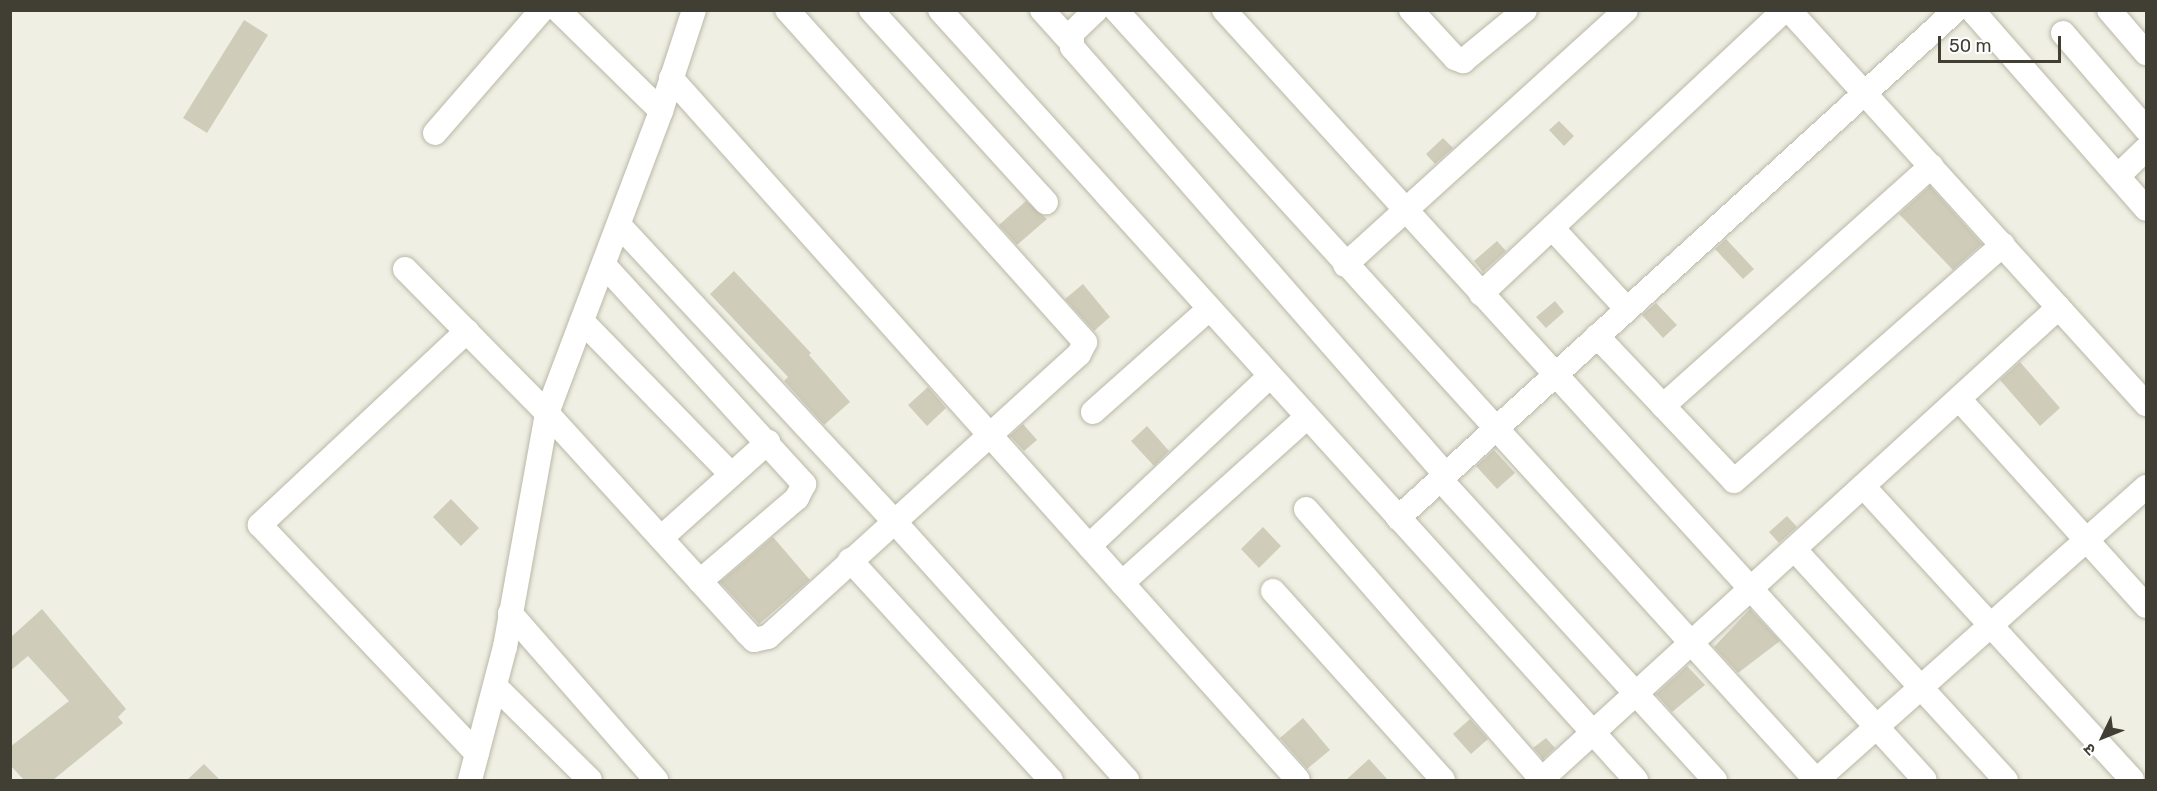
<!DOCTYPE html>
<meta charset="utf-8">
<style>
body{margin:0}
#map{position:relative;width:2157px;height:791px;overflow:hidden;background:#efefe3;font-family:Rubik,"Noto Sans Devanagari",sans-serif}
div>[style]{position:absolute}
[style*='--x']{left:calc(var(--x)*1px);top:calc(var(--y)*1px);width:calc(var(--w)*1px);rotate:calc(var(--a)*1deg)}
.building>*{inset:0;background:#d0ccba}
.roads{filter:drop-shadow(0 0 2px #bab8a7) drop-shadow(0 0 2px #bab8a7)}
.minor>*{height:24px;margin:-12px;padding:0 12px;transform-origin:12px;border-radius:12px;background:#fff}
span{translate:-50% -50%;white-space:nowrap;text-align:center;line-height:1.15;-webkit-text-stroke:5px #fff;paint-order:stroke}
.frame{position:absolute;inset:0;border:12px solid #413f34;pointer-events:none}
.north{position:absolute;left:2073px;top:707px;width:60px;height:60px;-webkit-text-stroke:4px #fff;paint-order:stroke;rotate:227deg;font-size:16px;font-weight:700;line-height:24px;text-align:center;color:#413f34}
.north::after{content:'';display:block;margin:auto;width:21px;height:27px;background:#413f34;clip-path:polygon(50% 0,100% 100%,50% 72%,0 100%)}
.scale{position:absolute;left:1938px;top:36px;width:123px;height:27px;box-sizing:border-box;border:3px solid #413f34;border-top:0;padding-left:8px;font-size:18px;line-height:21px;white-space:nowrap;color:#413f34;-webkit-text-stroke:4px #fff;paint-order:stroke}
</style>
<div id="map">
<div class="building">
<i style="clip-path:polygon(244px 20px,268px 35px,207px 133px,183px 118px)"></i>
<i style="clip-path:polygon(1559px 121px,1574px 136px,1564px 146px,1549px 130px)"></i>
<i style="clip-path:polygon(1443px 138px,1453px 148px,1435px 164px,1426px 154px)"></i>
<i style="clip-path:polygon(1930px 186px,1982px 244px,1953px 270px,1899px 214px)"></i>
<i style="clip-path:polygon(1026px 201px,1047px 219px,1017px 245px,999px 225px)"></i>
<i style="clip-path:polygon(1726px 239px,1754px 269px,1743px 279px,1715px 249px)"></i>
<i style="clip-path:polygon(1497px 241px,1506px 251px,1483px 272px,1474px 261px)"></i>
<i style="clip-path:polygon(734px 271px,811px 353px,809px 355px,850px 402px,824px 425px,784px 381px,788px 377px,710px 294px)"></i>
<i style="clip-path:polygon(1083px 284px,1110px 317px,1094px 331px,1065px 299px)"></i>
<i style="clip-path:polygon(1555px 301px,1564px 312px,1546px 328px,1536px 317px)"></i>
<i style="clip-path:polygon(1656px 303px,1677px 325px,1663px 338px,1642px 315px)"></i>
<i style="clip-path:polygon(2020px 362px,2060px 408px,2040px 426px,2000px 380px)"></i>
<i style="clip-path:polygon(928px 387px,946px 408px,927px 426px,908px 405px)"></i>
<i style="clip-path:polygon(1023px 424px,1037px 440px,1024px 451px,1010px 436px)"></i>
<i style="clip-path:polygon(1147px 426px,1169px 451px,1154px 466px,1131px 441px)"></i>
<i style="clip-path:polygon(1494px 450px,1515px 473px,1497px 489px,1476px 466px)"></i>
<i style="clip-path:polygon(451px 499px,479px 528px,461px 546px,433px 517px)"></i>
<i style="clip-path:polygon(1787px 516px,1797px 527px,1779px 543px,1769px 532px)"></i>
<i style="clip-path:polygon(1263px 527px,1281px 546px,1259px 568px,1241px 549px)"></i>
<i style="clip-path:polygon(773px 537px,810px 580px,759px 624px,720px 582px)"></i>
<i style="clip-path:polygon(42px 609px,126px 709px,118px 717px,123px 723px,53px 780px,24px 780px,10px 765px,10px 747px,69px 701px,28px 656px,10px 671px,10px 638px)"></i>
<i style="clip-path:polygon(1750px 609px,1780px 641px,1738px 673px,1714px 647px)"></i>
<i style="clip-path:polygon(1687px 666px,1705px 685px,1672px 712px,1656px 694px)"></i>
<i style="clip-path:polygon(1303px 718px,1330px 750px,1307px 769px,1280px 738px)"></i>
<i style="clip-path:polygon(1470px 719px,1488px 739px,1471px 754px,1453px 734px)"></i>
<i style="clip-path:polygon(1546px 738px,1555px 748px,1543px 759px,1533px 748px)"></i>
<i style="clip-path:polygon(1369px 759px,1388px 780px,1346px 780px)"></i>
<i style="clip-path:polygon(204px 764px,220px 780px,187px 780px)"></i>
</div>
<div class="roads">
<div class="minor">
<i style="--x:558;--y:10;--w:144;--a:44.4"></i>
<i style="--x:871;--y:10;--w:260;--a:47.7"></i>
<i style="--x:940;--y:10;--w:1038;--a:47.89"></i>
<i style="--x:1042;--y:10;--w:42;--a:47.9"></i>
<i style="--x:1096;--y:10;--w:33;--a:136"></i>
<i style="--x:1072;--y:33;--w:14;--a:90"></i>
<i style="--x:1072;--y:47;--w:567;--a:48.86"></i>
<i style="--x:1116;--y:10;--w:1041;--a:47.73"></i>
<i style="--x:1224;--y:10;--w:1041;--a:47.69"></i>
<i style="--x:1411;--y:10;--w:65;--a:47.5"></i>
<i style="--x:1455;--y:58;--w:9;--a:21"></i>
<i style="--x:1463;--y:61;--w:80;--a:-39.4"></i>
<i style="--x:1789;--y:10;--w:532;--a:47.82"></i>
<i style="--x:1972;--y:10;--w:264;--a:48.8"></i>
<i style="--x:2109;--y:10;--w:57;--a:49.3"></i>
<i style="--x:2063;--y:33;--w:127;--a:49.2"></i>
<i style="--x:671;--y:78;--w:941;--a:48.23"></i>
<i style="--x:435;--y:133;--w:163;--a:-49"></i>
<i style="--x:2118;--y:176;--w:39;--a:-44"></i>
<i style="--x:619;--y:225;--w:403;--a:47.1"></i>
<i style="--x:893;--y:520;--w:350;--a:48"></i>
<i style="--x:1554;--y:230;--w:108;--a:47.3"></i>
<i style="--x:604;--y:265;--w:297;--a:47.6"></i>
<i style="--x:804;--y:484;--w:16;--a:117"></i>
<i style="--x:797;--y:498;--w:128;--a:139.4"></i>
<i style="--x:1345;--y:265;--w:379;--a:-42.2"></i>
<i style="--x:405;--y:269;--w:202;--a:45.4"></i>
<i style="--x:547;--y:413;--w:297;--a:47.7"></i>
<i style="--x:747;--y:633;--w:10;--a:45"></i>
<i style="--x:754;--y:640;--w:14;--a:-12"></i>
<i style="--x:768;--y:637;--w:420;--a:-42.3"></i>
<i style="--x:1079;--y:354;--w:13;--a:-63"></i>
<i style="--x:1085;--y:342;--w:446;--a:-131.9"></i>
<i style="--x:1481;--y:294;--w:415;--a:-43.1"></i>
<i style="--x:582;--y:321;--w:214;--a:45.8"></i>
<i style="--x:467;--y:331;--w:284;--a:136.9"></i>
<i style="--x:260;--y:525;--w:315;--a:46.5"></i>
<i style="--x:1597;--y:336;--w:199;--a:46.6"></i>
<i style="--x:1734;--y:481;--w:358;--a:-41.3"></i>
<i style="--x:1959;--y:399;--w:279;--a:47.9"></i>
<i style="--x:1663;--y:406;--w:360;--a:-41.8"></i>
<i style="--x:1093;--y:412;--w:155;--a:-41.6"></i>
<i style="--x:1440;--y:479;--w:408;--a:47.6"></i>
<i style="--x:1863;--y:486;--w:398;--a:47.5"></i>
<i style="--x:1306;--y:509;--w:359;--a:48.9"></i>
<i style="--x:1398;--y:518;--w:755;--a:-42.31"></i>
<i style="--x:661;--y:538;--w:144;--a:-41.9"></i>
<i style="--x:1089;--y:546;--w:248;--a:-43.2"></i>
<i style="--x:1794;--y:549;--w:314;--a:47.5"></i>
<i style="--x:850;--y:560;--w:298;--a:47.6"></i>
<i style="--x:1122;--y:583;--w:249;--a:-41.9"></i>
<i style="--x:1273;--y:591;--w:254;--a:48"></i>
<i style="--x:510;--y:613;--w:222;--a:48.8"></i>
<i style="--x:496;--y:687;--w:132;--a:44.7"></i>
<i style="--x:470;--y:780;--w:138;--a:-75.3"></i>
<i style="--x:505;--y:647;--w:238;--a:-79.8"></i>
<i style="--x:547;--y:413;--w:323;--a:-69.3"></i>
<i style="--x:661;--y:111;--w:106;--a:-71.9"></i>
<i style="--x:1541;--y:780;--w:701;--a:-42.4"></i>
<i style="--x:1817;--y:780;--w:441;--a:-41.7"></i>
</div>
</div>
<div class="frame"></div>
<div class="north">उ</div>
<div class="scale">50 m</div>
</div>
